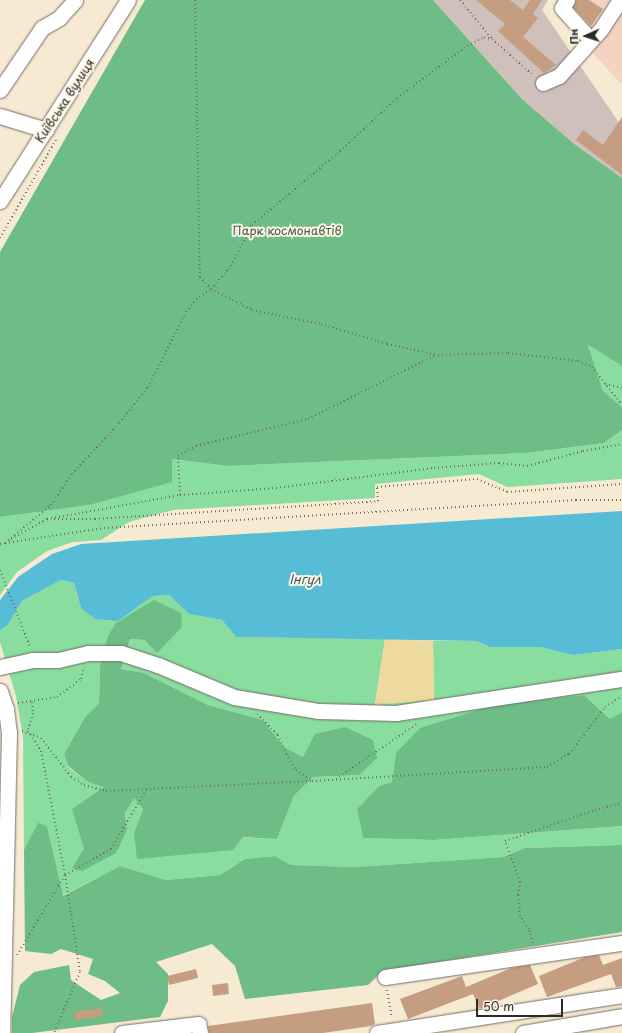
<!DOCTYPE html>
<meta charset="utf-8">
<style>
body{margin:0}
#map{position:relative;width:622px;height:1033px;overflow:hidden;background:#f7ead3;font-family:"Playpen Sans",sans-serif}
div>[style]{position:absolute}
[style*='--x']{left:calc(var(--x)*1px);top:calc(var(--y)*1px);width:calc(var(--w)*1px);rotate:calc(var(--a)*1deg)}
.built>*{inset:0;background:#f4d3c0}
.industrial>*{inset:0;background:#d0c0bc}
.green>*{inset:0;background:#89dd9f}
.forest>*{inset:0;background:#6ebc86}
.sand>*{inset:0;background:#eeda9e}
.water>*{inset:0;background:#57bcd5}
.building>*{inset:0;background:#c59d80}
.path>*{height:2px;margin-top:-1px;transform-origin:0;background:repeating-linear-gradient(90deg,#726e66 0 1px,transparent 0 4px)}
.roads{filter:drop-shadow(0 0 1px #726e66) drop-shadow(0 0 1px #726e66)}
.minor>*{height:15px;margin:-7.5px;padding:0 7.5px;transform-origin:7.5px;border-radius:7.5px;background:#fff}
span{translate:-50% -50%;white-space:nowrap;text-align:center;line-height:1.15;-webkit-text-stroke:4px #fcf5e5;paint-order:stroke}
.street-label{font-size:12px;color:#2b2b2b}
.park-label{font-size:12px;color:#425848}
.water-label{font-size:13px;color:#3a5e66;font-style:italic}
.north{position:absolute;left:566px;top:16px;width:40px;height:40px;-webkit-text-stroke:3px #fcf5e5;paint-order:stroke;rotate:267deg;font-size:11px;font-weight:700;line-height:16px;text-align:center;color:#2b2b2b}
.north::after{content:'';display:block;margin:auto;width:14px;height:18px;background:#2b2b2b;clip-path:polygon(50% 0,100% 100%,50% 72%,0 100%)}
.scale{position:absolute;left:476px;top:999px;width:87px;height:18px;box-sizing:border-box;border:2px solid #2b2b2b;border-top:0;padding-left:5px;font-size:12px;line-height:14px;white-space:nowrap;color:#2b2b2b;-webkit-text-stroke:3px #fcf5e5;paint-order:stroke}
</style>
<div id="map">
<div class="built">
<i style="clip-path:polygon(556px 0,622px 0,622px 85px,558px 15px)"></i>
</div>
<div class="industrial">
<i style="clip-path:polygon(433px 0,548px 0,542px 10px,622px 127px,622px 178px,573px 143px,522px 99px)"></i>
</div>
<div class="green">
<i style="clip-path:polygon(588px 345px,622px 366px,622px 407px,603px 391px)"></i>
<i style="clip-path:polygon(622px 430px,622px 479px,507px 487px,479px 474px,375px 484px,375px 498px,173px 510px,129px 522px,101px 540px,73px 542px,47px 551px,17px 572px,0 595px,0 517px,89px 505px,172px 459px,228px 466px,526px 453px,604px 443px)"></i>
<i style="clip-path:polygon(evenodd,61px 580px,74px 583px,81px 608px,118px 621px,153px 596px,169px 595px,189px 614px,222px 620px,236px 637px,385px 639px,375px 704px,434px 700px,433px 641px,477px 641px,489px 647px,540px 647px,573px 655px,622px 649px,622px 712px,610px 719px,584px 695px,495px 705px,396px 753px,393px 782px,379px 786px,357px 809px,363px 838px,434px 840px,622px 826px,622px 845px,525px 848px,503px 857px,356px 867px,291px 865px,275px 856px,245px 859px,220px 875px,166px 880px,120px 866px,62px 896px,47px 826px,38px 824px,24px 850px,23px 737px,16px 696px,0 642px,0 630px,7px 626px,22px 601px,61px 580px,154px 600px,145px 640px,130px 639px,121px 669px,144px 673px,208px 705px,263px 720px,284px 747px,303px 757px,359px 775px,313px 777px,294px 796px,277px 839px,134px 833px,143px 809px,134px 797px,125px 813px,127px 830px,72px 868px,84px 848px,104px 786px,88px 782px,68px 767px,64px 754px,85px 717px,99px 703px,100px 666px,154px 600px)"></i>
</div>
<div class="forest">
<i style="clip-path:polygon(145px 0,433px 0,522px 99px,573px 143px,622px 178px,622px 366px,588px 345px,603px 391px,622px 407px,622px 430px,604px 443px,526px 453px,228px 466px,172px 459px,172px 482px,89px 505px,0 517px,0 252px)"></i>
<i style="clip-path:polygon(154px 600px,181px 613px,182px 627px,157px 653px,145px 640px,130px 639px,121px 669px,144px 673px,208px 705px,263px 720px,284px 747px,303px 757px,315px 734px,345px 727px,373px 740px,377px 758px,359px 775px,313px 777px,294px 796px,277px 839px,243px 837px,233px 850px,137px 859px,134px 833px,143px 809px,134px 798px,125px 813px,127px 830px,116px 853px,82px 871px,72px 868px,84px 848px,72px 809px,104px 787px,88px 782px,68px 766px,64px 754px,85px 717px,99px 703px,100px 666px,108px 636px,116px 623px)"></i>
<i style="clip-path:polygon(584px 695px,610px 719px,622px 712px,622px 826px,434px 840px,363px 838px,357px 809px,379px 786px,392px 782px,396px 753px,420px 728px,495px 705px)"></i>
<i style="clip-path:polygon(38px 823px,47px 826px,63px 896px,120px 866px,166px 880px,220px 875px,245px 859px,275px 856px,291px 865px,356px 867px,503px 857px,525px 848px,622px 845px,622px 932px,383px 971px,368px 985px,245px 999px,235px 966px,212px 944px,156px 962px,168px 974px,168px 1001px,160px 1017px,32px 1033px,12px 1033px,12px 1017px,20px 985px,34px 972px,69px 965px,71px 980px,101px 1000px,120px 993px,105px 981px,88px 974px,93px 959px,61px 949px,51px 954px,25px 951px,24px 850px)"></i>
</div>
<div class="sand">
<i style="clip-path:polygon(385px 639px,433px 641px,434px 700px,375px 705px)"></i>
</div>
<div class="water">
<i style="clip-path:polygon(622px 511px,622px 649px,573px 655px,540px 647px,489px 647px,477px 641px,236px 637px,222px 620px,189px 614px,169px 595px,153px 596px,118px 621px,95px 619px,81px 608px,74px 583px,61px 580px,22px 601px,7px 626px,0 630px,0 600px,18px 577px,52px 554px,81px 544px)"></i>
</div>
<div class="building">
<i style="clip-path:polygon(476px 0,510px 0,523px 10px,530px 0,542px 0,533px 14px,538px 18px,523px 37px,556px 65px,544px 73px,498px 31px,505px 24px)"></i>
<i style="clip-path:polygon(576px 0,589px 0,603px 9px,591px 26px,573px 7px)"></i>
<i style="clip-path:polygon(622px 117px,622px 175px,576px 140px,583px 130px,603px 145px)"></i>
<i style="clip-path:polygon(599px 955px,603px 965px,622px 958px,622px 986px,616px 987px,611px 974px,547px 997px,539px 976px,585px 957px)"></i>
<i style="clip-path:polygon(530px 965px,538px 984px,482px 1008px,479px 1008px,473px 994px,408px 1019px,400px 999px,462px 976px,466px 987px,511px 968px)"></i>
<i style="clip-path:polygon(196px 969px,198px 978px,169px 985px,167px 976px)"></i>
<i style="clip-path:polygon(228px 983px,229px 994px,213px 996px,212px 985px)"></i>
<i style="clip-path:polygon(372px 1003px,375px 1024px,371px 1026px,323px 1033px,209px 1033px,208px 1026px)"></i>
<i style="clip-path:polygon(102px 1008px,103px 1016px,75px 1020px,74px 1012px)"></i>
</div>
<div class="path">
<i style="--x:195;--y:0;--w:277;--a:89"></i>
<i style="--x:200;--y:277;--w:16;--a:47"></i>
<i style="--x:211;--y:289;--w:46;--a:27.1"></i>
<i style="--x:252;--y:310;--w:70;--a:11.5"></i>
<i style="--x:321;--y:324;--w:69;--a:16.9"></i>
<i style="--x:387;--y:344;--w:52;--a:12.2"></i>
<i style="--x:438;--y:355;--w:70;--a:-1.6"></i>
<i style="--x:508;--y:353;--w:70;--a:6.5"></i>
<i style="--x:578;--y:361;--w:15;--a:23"></i>
<i style="--x:592;--y:367;--w:48;--a:51.7"></i>
<i style="--x:460;--y:0;--w:50;--a:50.6"></i>
<i style="--x:492;--y:39;--w:55;--a:41.3"></i>
<i style="--x:0;--y:238;--w:115;--a:-60.3"></i>
<i style="--x:605;--y:384;--w:17;--a:13"></i>
<i style="--x:180;--y:495;--w:39;--a:-93"></i>
<i style="--x:178;--y:456;--w:21;--a:-29"></i>
<i style="--x:196;--y:446;--w:115;--a:-13.6"></i>
<i style="--x:308;--y:419;--w:143;--a:-26.6"></i>
<i style="--x:54;--y:519;--w:41;--a:0"></i>
<i style="--x:95;--y:519;--w:284;--a:-3.6"></i>
<i style="--x:378;--y:501;--w:14;--a:-94"></i>
<i style="--x:377;--y:487;--w:100;--a:-4.6"></i>
<i style="--x:477;--y:479;--w:33;--a:23"></i>
<i style="--x:507;--y:492;--w:115;--a:-4"></i>
<i style="--x:11;--y:539;--w:41;--a:-29.1"></i>
<i style="--x:47;--y:519;--w:135;--a:-10.2"></i>
<i style="--x:180;--y:495;--w:96;--a:-4.2"></i>
<i style="--x:276;--y:488;--w:159;--a:-7.2"></i>
<i style="--x:434;--y:468;--w:65;--a:-4.4"></i>
<i style="--x:499;--y:463;--w:28;--a:6"></i>
<i style="--x:527;--y:466;--w:58;--a:-15"></i>
<i style="--x:583;--y:451;--w:40;--a:-10"></i>
<i style="--x:5;--y:543;--w:60;--a:-39.6"></i>
<i style="--x:51;--y:505;--w:37;--a:-56"></i>
<i style="--x:72;--y:474;--w:69;--a:-47.3"></i>
<i style="--x:119;--y:423;--w:46;--a:-51.1"></i>
<i style="--x:148;--y:387;--w:84;--a:-63.1"></i>
<i style="--x:186;--y:312;--w:16;--a:-52"></i>
<i style="--x:196;--y:299;--w:18;--a:-34"></i>
<i style="--x:211;--y:289;--w:30;--a:-49"></i>
<i style="--x:231;--y:266;--w:46;--a:-62.9"></i>
<i style="--x:252;--y:225;--w:111;--a:-39.9"></i>
<i style="--x:337;--y:154;--w:82;--a:-43"></i>
<i style="--x:397;--y:98;--w:84;--a:-36.7"></i>
<i style="--x:464;--y:48;--w:23;--a:-29"></i>
<i style="--x:484;--y:37;--w:8;--a:14"></i>
<i style="--x:5;--y:543;--w:100;--a:-8.6"></i>
<i style="--x:104;--y:528;--w:473;--a:-3.4"></i>
<i style="--x:576;--y:500;--w:46;--a:0"></i>
<i style="--x:0;--y:544;--w:5;--a:-11"></i>
<i style="--x:0;--y:570;--w:83;--a:68.7"></i>
<i style="--x:32;--y:702;--w:11;--a:85"></i>
<i style="--x:33;--y:713;--w:19;--a:106"></i>
<i style="--x:28;--y:731;--w:24;--a:57"></i>
<i style="--x:41;--y:751;--w:126;--a:79"></i>
<i style="--x:65;--y:875;--w:98;--a:81.2"></i>
<i style="--x:80;--y:972;--w:66;--a:113.1"></i>
<i style="--x:18;--y:703;--w:39;--a:-9"></i>
<i style="--x:57;--y:697;--w:30;--a:-37"></i>
<i style="--x:81;--y:679;--w:12;--a:-76"></i>
<i style="--x:257;--y:714;--w:30;--a:45"></i>
<i style="--x:278;--y:735;--w:21;--a:67"></i>
<i style="--x:286;--y:754;--w:19;--a:58"></i>
<i style="--x:296;--y:770;--w:18;--a:34"></i>
<i style="--x:22;--y:731;--w:20;--a:20"></i>
<i style="--x:41;--y:738;--w:49;--a:52.4"></i>
<i style="--x:71;--y:777;--w:15;--a:32"></i>
<i style="--x:84;--y:785;--w:23;--a:15"></i>
<i style="--x:106;--y:791;--w:206;--a:-2.8"></i>
<i style="--x:312;--y:781;--w:235;--a:-3.4"></i>
<i style="--x:547;--y:767;--w:26;--a:-31"></i>
<i style="--x:569;--y:754;--w:59;--a:-52.5"></i>
<i style="--x:605;--y:707;--w:20;--a:-33"></i>
<i style="--x:336;--y:779;--w:99;--a:-34.3"></i>
<i style="--x:533;--y:943;--w:15;--a:-106"></i>
<i style="--x:529;--y:929;--w:16;--a:-125"></i>
<i style="--x:520;--y:916;--w:21;--a:-95"></i>
<i style="--x:518;--y:895;--w:13;--a:-81"></i>
<i style="--x:520;--y:882;--w:44;--a:-110.1"></i>
<i style="--x:505;--y:841;--w:95;--a:-19"></i>
<i style="--x:595;--y:810;--w:28;--a:-15"></i>
<i style="--x:17;--y:955;--w:93;--a:-59"></i>
<i style="--x:65;--y:875;--w:53;--a:-29.5"></i>
<i style="--x:111;--y:849;--w:69;--a:-59.3"></i>
<i style="--x:387;--y:990;--w:27;--a:80"></i>
</div>
<div class="roads">
<div class="minor">
<i style="--x:567;--y:0;--w:9;--a:122"></i>
<i style="--x:562;--y:8;--w:42;--a:47.9"></i>
<i style="--x:543;--y:83;--w:17;--a:-24"></i>
<i style="--x:559;--y:76;--w:63;--a:-48.2"></i>
<i style="--x:601;--y:29;--w:30;--a:-57"></i>
<i style="--x:0;--y:90;--w:75;--a:-55.9"></i>
<i style="--x:42;--y:28;--w:20;--a:-30"></i>
<i style="--x:59;--y:18;--w:24;--a:-48"></i>
<i style="--x:0;--y:116;--w:48;--a:16.9"></i>
<i style="--x:0;--y:201;--w:238;--a:-57.5"></i>
<i style="--x:0;--y:667;--w:33;--a:-12"></i>
<i style="--x:32;--y:660;--w:26;--a:0"></i>
<i style="--x:58;--y:660;--w:31;--a:-13"></i>
<i style="--x:88;--y:653;--w:33;--a:0"></i>
<i style="--x:121;--y:653;--w:39;--a:18"></i>
<i style="--x:158;--y:665;--w:82;--a:22.8"></i>
<i style="--x:234;--y:697;--w:86;--a:9.4"></i>
<i style="--x:319;--y:711;--w:77;--a:1.5"></i>
<i style="--x:396;--y:713;--w:229;--a:-8.6"></i>
<i style="--x:0;--y:691;--w:19;--a:72"></i>
<i style="--x:6;--y:709;--w:24;--a:83"></i>
<i style="--x:9;--y:733;--w:300;--a:91.3"></i>
<i style="--x:385;--y:977;--w:239;--a:-8.2"></i>
<i style="--x:122;--y:1033;--w:77;--a:-6.8"></i>
<i style="--x:198;--y:1024;--w:9;--a:77"></i>
<i style="--x:377;--y:1033;--w:248;--a:-8.8"></i>
<i style="--x:523;--y:1033;--w:100;--a:-9.7"></i>
</div>
</div>
<div class="street-label">
<span style="left:65px;top:101px;rotate:-57deg">Київська вулиця</span>
</div>
<div class="park-label">
<span style="left:287px;top:231px">Парк космонавтів</span>
</div>
<div class="water-label">
<span style="left:305px;top:579px">Інгул</span>
</div>
<div class="north">Пн</div>
<div class="scale">50 m</div>
</div>
